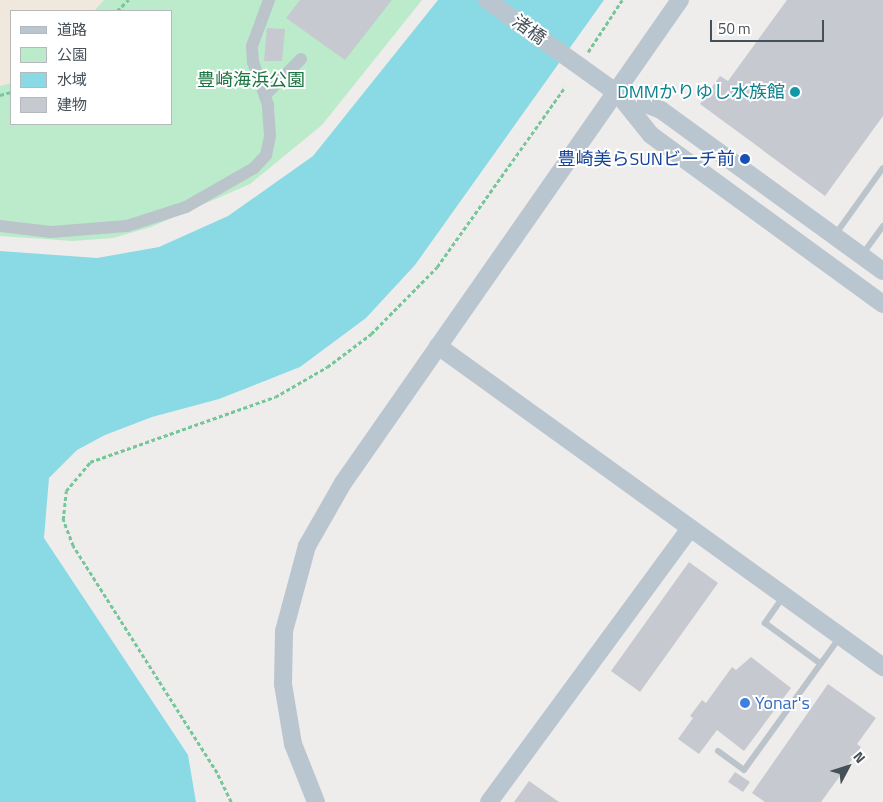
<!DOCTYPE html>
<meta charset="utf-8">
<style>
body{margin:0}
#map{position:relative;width:883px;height:802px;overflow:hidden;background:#efecec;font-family:"Titillium Web","Noto Sans JP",sans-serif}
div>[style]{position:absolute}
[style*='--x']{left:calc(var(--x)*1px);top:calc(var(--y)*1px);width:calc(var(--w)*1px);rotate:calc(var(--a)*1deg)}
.green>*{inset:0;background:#bbebca}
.sand>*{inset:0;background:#f0e8dc}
.water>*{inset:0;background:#8adae6}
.building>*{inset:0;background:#c6c9cf}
.path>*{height:2.5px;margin-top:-1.25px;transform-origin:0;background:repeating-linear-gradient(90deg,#75c799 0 4px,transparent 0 6.5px)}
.lane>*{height:6px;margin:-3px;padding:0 3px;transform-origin:3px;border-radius:3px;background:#bbc4cb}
.street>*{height:12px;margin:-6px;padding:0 6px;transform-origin:6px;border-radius:6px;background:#bbc4cb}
.secondary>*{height:18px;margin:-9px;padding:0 9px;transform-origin:9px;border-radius:9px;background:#bac6cf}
.dots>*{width:14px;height:14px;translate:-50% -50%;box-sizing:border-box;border:2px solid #fff;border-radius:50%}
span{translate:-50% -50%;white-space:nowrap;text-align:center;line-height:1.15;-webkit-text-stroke:4px #fff;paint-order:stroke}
.street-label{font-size:18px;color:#455058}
.park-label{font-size:18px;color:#1b7441}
.culture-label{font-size:18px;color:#0d838f}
.right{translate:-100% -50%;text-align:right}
.transit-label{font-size:18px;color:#164399}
.shop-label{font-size:18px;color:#366cbe}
.left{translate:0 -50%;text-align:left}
.legend{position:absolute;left:10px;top:10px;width:162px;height:115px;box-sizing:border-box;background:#fff;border:1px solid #b5b9bc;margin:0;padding:6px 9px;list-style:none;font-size:15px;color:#455058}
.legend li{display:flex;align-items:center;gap:10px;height:25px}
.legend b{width:25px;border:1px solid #b5b9bc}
.north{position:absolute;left:823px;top:742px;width:50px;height:50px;-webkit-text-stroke:4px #fff;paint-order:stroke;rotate:50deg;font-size:14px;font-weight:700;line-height:20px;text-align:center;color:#455058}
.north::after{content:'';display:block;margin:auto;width:18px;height:22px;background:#455058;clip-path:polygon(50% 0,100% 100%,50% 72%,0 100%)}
.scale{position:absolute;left:710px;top:20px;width:114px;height:22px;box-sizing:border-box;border:2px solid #455058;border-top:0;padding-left:6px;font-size:15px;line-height:18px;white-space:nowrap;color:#455058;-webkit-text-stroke:4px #fff;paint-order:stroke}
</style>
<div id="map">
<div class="green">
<i style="clip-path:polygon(evenodd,0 0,422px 0,322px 125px,250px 184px,151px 227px,113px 238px,73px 241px,0 236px,0 0,11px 11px,171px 11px,171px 124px,11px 124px,11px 11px)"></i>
</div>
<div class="sand">
<i style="clip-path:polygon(0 0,104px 0,94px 11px,11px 11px,11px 83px,0 86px)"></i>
</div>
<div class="water">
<i style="clip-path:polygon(438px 0,604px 0,415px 265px,366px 318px,300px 367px,219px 399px,152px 417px,105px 435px,77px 450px,49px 478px,44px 538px,188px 755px,196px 802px,0 802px,0 251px,97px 258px,159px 247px,228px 216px,313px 156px)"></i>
</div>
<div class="building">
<i style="clip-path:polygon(300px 0,392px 0,345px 60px,286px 18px)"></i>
<i style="clip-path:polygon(787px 0,883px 0,883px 116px,825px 196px,700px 104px,720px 76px,728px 81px)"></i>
<i style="clip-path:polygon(267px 28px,285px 29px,282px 61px,264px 61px)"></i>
<i style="clip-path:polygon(689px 562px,718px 583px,640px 692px,611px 671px)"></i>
<i style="clip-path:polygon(751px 657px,791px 688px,744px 751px,717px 730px,699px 754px,678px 739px,693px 718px,690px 716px,702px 700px,706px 703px,732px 667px,736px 670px)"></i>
<i style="clip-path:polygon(828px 684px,876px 718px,857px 744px,861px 747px,821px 802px,765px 802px,752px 793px)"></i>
<i style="clip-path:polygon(735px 772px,750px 782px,743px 792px,728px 782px)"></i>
<i style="clip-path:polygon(529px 781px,559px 802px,514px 802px)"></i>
</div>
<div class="path">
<i style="--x:117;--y:11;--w:16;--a:-45"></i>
<i style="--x:588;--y:52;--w:62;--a:-56.8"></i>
<i style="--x:0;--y:95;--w:11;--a:-15"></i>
<i style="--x:231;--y:802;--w:32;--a:-116"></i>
<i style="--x:217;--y:773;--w:269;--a:-122.4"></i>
<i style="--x:73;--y:546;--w:28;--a:-111"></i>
<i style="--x:63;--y:520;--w:29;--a:-84"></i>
<i style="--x:66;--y:491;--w:38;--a:-50"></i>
<i style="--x:90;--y:462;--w:196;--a:-19.4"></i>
<i style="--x:275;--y:397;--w:60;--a:-30"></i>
<i style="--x:327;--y:367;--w:55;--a:-36.9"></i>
<i style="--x:371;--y:334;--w:94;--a:-45.4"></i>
<i style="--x:437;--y:267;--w:221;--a:-54.6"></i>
</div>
<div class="lane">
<i style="--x:835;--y:235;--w:82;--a:-54.4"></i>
<i style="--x:862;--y:255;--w:36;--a:-54"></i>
<i style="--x:783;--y:597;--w:32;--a:125"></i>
<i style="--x:765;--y:623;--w:69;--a:36.2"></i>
<i style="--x:718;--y:751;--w:32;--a:36"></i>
<i style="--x:744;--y:770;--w:164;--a:-54.2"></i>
</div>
<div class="street">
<i style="--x:265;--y:95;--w:51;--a:-45"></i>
<i style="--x:0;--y:226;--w:51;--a:6.7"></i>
<i style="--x:51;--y:232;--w:76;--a:-4.5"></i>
<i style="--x:127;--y:226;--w:62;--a:-17.9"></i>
<i style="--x:186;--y:207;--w:78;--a:-29.8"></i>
<i style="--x:254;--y:168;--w:18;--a:-47"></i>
<i style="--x:266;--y:155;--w:19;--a:-78"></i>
<i style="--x:270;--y:136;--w:31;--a:-94"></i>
<i style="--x:268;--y:105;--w:46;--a:-109.2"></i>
<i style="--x:253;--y:62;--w:16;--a:-94"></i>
<i style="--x:252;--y:46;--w:49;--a:-69.7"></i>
</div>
<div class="secondary">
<i style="--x:487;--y:0;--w:160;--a:35.6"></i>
<i style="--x:617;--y:93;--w:47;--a:21.1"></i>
<i style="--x:661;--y:110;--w:274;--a:36"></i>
<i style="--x:619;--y:95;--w:51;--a:51.3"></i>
<i style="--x:651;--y:135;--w:287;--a:36.1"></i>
<i style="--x:438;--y:346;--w:549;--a:35.8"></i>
<i style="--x:316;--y:802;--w:62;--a:-111.6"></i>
<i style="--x:293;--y:744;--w:61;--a:-99.5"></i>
<i style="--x:283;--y:684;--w:53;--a:-88.9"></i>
<i style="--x:284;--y:631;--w:88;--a:-74.9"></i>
<i style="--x:307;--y:546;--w:73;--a:-60.3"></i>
<i style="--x:343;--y:483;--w:589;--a:-55.1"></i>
<i style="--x:489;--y:802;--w:340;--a:-53.7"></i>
</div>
<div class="dots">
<i style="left:795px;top:92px;background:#0f9aa8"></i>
<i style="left:745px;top:159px;background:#1a4fb4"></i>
<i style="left:745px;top:703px;background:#3f7fe0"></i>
</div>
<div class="street-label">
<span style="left:529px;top:30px;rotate:36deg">渚橋</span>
</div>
<div class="park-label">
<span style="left:251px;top:80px">豊崎海浜公園</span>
</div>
<div class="culture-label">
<span class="right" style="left:785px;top:92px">DMMかりゆし水族館</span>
</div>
<div class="transit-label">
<span class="right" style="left:735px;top:159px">豊崎美らSUNビーチ前</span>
</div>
<div class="shop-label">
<span class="left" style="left:755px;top:703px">Yonar's</span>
</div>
<ul class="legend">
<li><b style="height:6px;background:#bac6cf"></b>道路</li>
<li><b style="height:14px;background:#bbebca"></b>公園</li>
<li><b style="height:14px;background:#8adae6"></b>水域</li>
<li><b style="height:14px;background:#c6c9cf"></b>建物</li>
</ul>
<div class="north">N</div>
<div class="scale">50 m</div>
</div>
